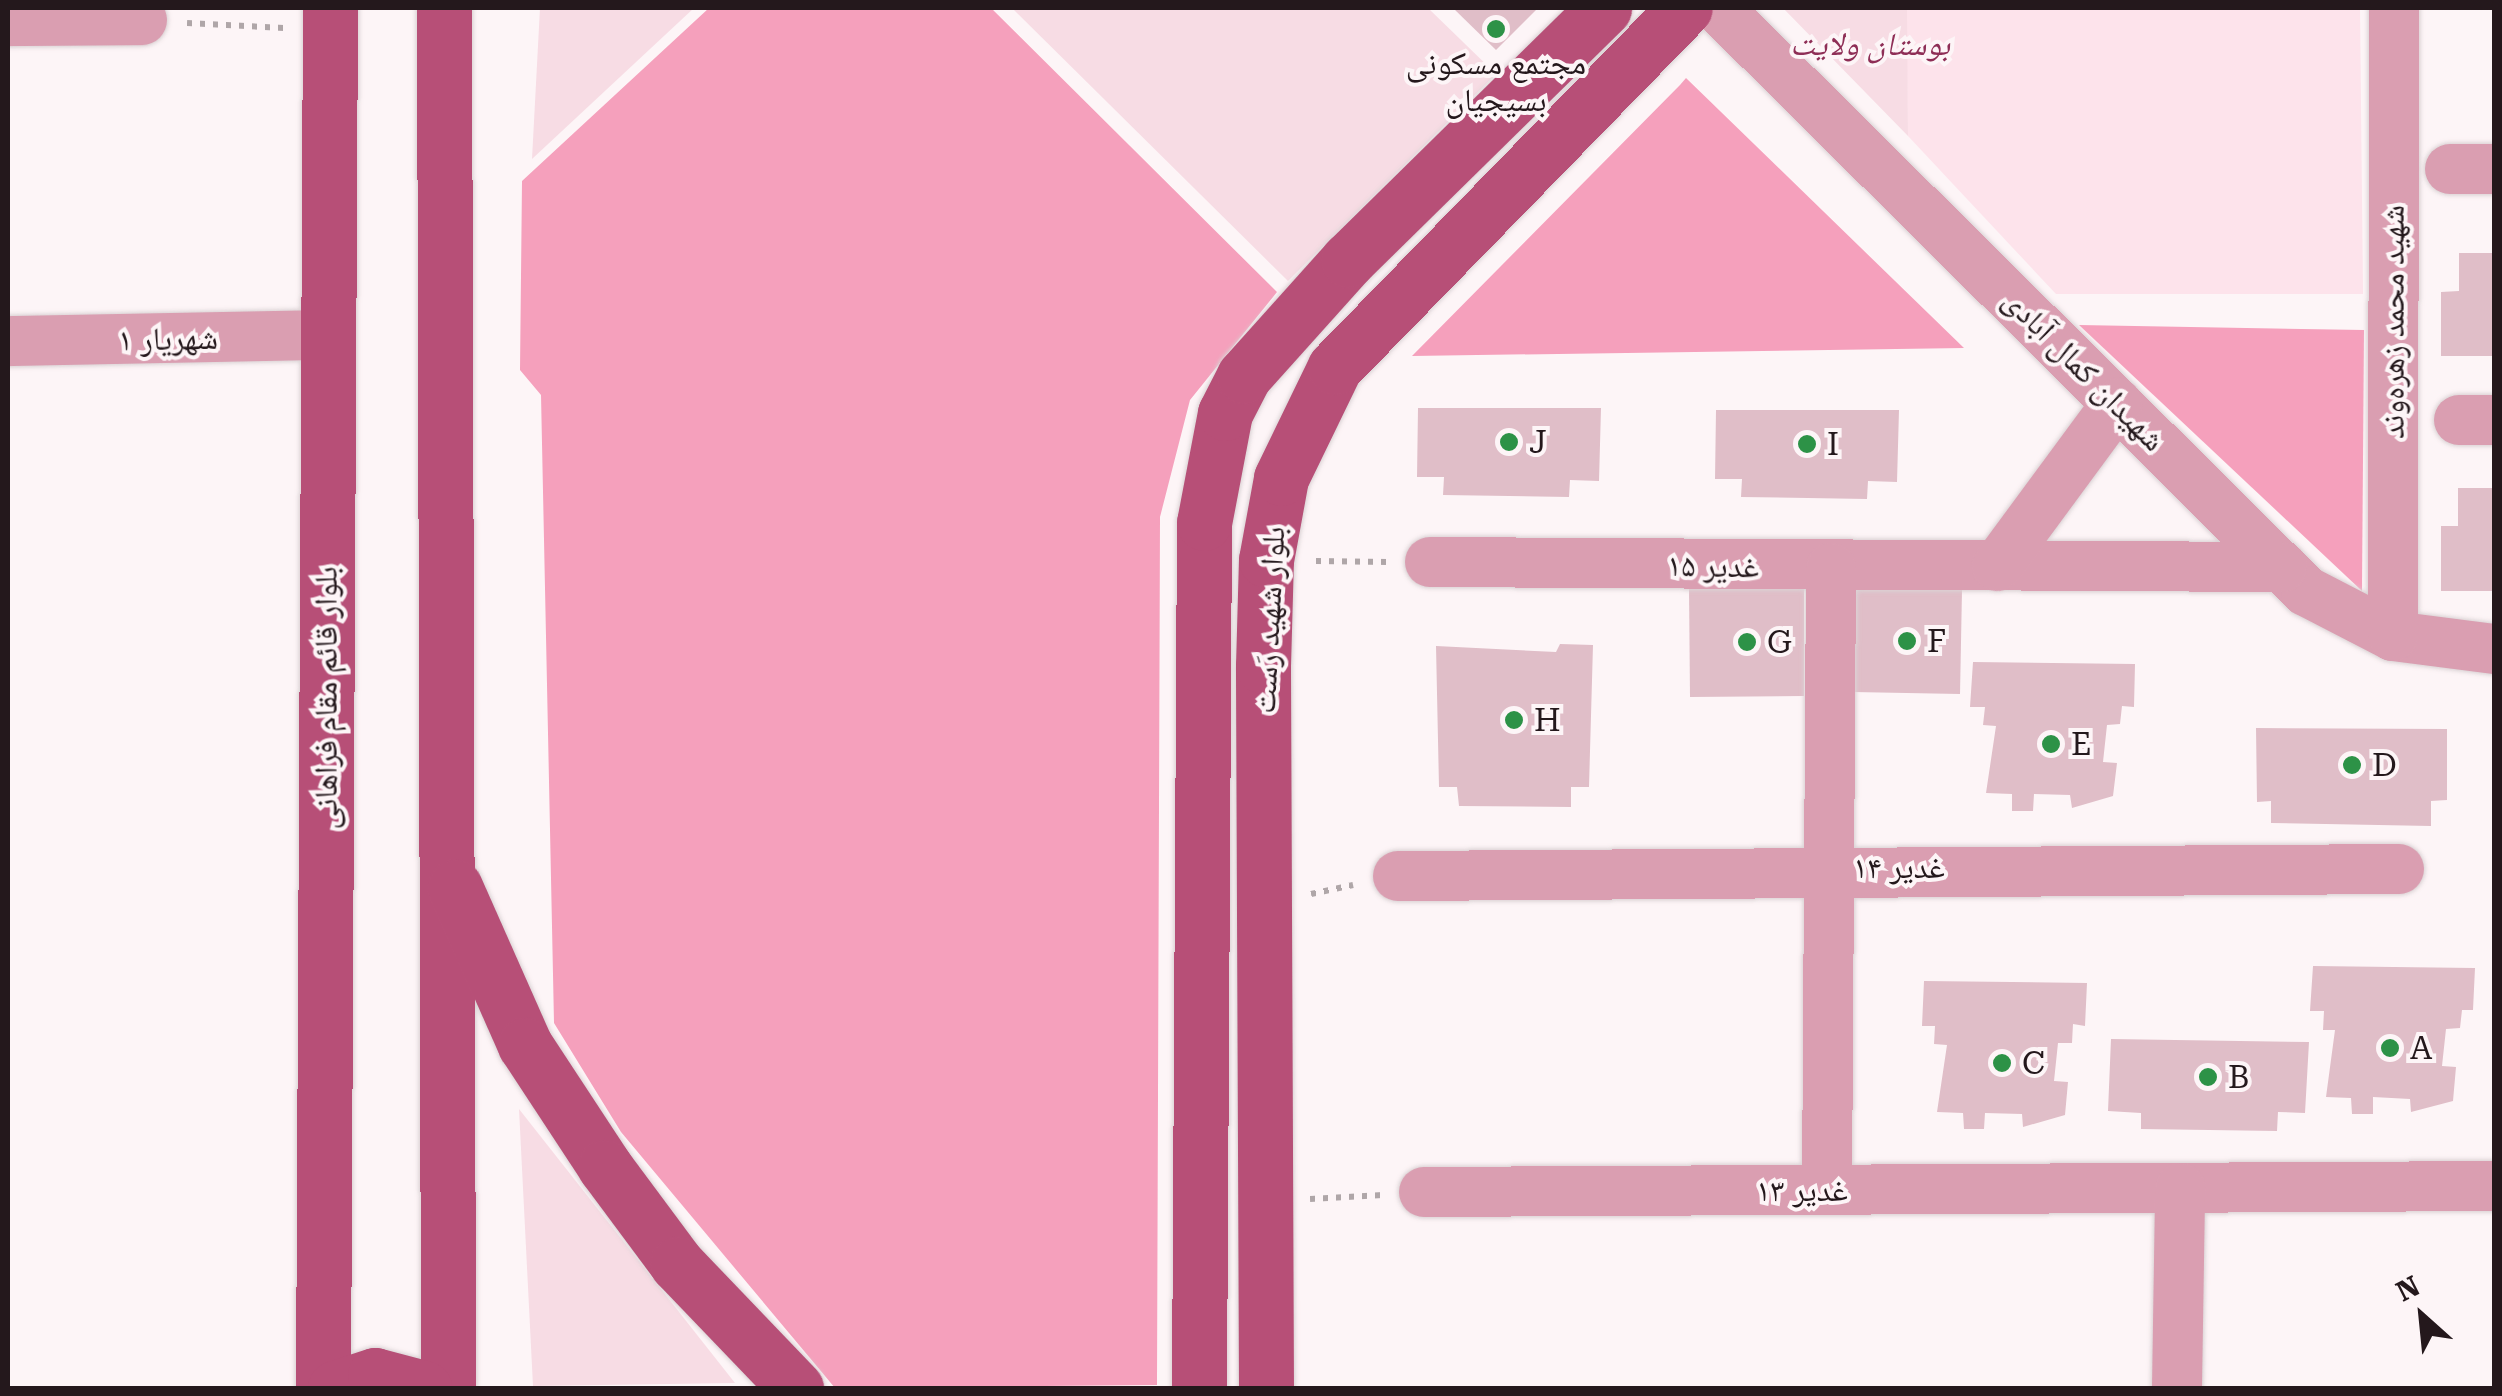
<!DOCTYPE html>
<meta charset="utf-8">
<style>
body{margin:0}
#map{position:relative;width:2502px;height:1396px;overflow:hidden;background:#fdf5f7;font-family:"Roboto Serif","Noto Naskh Arabic",serif}
div>[style]{position:absolute}
[style*='--x']{left:calc(var(--x)*1px);top:calc(var(--y)*1px);width:calc(var(--w)*1px);rotate:calc(var(--a)*1deg)}
.built>*{inset:0;background:#fde3eb}
.green>*{inset:0;background:#f7dce4}
.forest>*{inset:0;background:#f5a0bc}
.building>*{inset:0;background:#e0bec8}
.path>*{height:6px;margin-top:-3px;transform-origin:0;background:repeating-linear-gradient(90deg,#afa6a8 0 5px,transparent 0 13px)}
.roads{filter:drop-shadow(0 0 2px #dad2d4) drop-shadow(0 0 2px #dad2d4)}
.minor>*{height:50px;margin:-25px;padding:0 25px;transform-origin:25px;border-radius:25px;background:#da9eb1}
.major>*{height:55px;margin:-27.5px;padding:0 27.5px;transform-origin:27.5px;border-radius:27.5px;background:#b74f77}
.dots>*{width:28px;height:28px;translate:-50% -50%;box-sizing:border-box;border:5px solid #fdf5f7;border-radius:50%}
span{translate:-50% -50%;white-space:nowrap;text-align:center;line-height:1.15;-webkit-text-stroke:8px #fdf5f7;paint-order:stroke}
.park-label{font-size:32px;color:#8e2e56;font-style:italic}
.poi-label{font-size:32px;color:#24181c}
.left{translate:0 -50%;text-align:left}
.street-label{font-size:32px;color:#24181c}
.frame{position:absolute;inset:0;border:10px solid #24181c;pointer-events:none}
.north{position:absolute;left:2372px;top:1266px;width:100px;height:100px;-webkit-text-stroke:8px #fdf5f7;paint-order:stroke;rotate:333deg;font-size:28px;font-weight:700;line-height:40px;text-align:center;color:#24181c}
.north::after{content:'';display:block;margin:auto;width:35px;height:45px;background:#24181c;clip-path:polygon(50% 0,100% 100%,50% 72%,0 100%)}
</style>
<div id="map">
<div class="built">
<i style="clip-path:polygon(2360px 8px,2363px 294px,2056px 294px,1908px 136px,1906px 10px)"></i>
</div>
<div class="green">
<i style="clip-path:polygon(540px 8px,694px 8px,532px 159px)"></i>
<i style="clip-path:polygon(1012px 8px,1428px 8px,1496px 74px,1288px 281px)"></i>
<i style="clip-path:polygon(1783px 8px,2056px 8px,1907px 10px,1908px 136px)"></i>
<i style="clip-path:polygon(519px 1109px,735px 1383px,533px 1386px)"></i>
</div>
<div class="forest">
<i style="clip-path:polygon(709px 8px,991px 8px,1277px 292px,1190px 400px,1160px 517px,1157px 1385px,835px 1388px,621px 1132px,554px 1023px,541px 395px,520px 370px,522px 181px)"></i>
<i style="clip-path:polygon(1686px 78px,1964px 348px,1412px 356px,1680px 85px)"></i>
<i style="clip-path:polygon(2079px 325px,2364px 330px,2362px 591px)"></i>
</div>
<div class="building">
<i style="clip-path:polygon(1453px 8px,1538px 8px,1496px 50px)"></i>
<i style="clip-path:polygon(2459px 253px,2494px 253px,2494px 356px,2441px 356px,2441px 292px,2459px 291px)"></i>
<i style="clip-path:polygon(1418px 408px,1601px 408px,1599px 481px,1570px 480px,1569px 497px,1443px 495px,1444px 477px,1417px 477px)"></i>
<i style="clip-path:polygon(1716px 410px,1899px 410px,1897px 482px,1868px 481px,1867px 499px,1741px 497px,1742px 479px,1715px 479px)"></i>
<i style="clip-path:polygon(2458px 488px,2494px 488px,2494px 591px,2441px 591px,2441px 526px,2458px 526px)"></i>
<i style="clip-path:polygon(1804px 587px,1804px 696px,1690px 697px,1689px 588px)"></i>
<i style="clip-path:polygon(1855px 589px,1962px 590px,1960px 694px,1853px 692px)"></i>
<i style="clip-path:polygon(1560px 644px,1593px 645px,1589px 787px,1571px 787px,1571px 807px,1459px 806px,1457px 787px,1439px 787px,1436px 646px,1556px 652px)"></i>
<i style="clip-path:polygon(1973px 662px,2135px 664px,2134px 707px,2122px 706px,2120px 724px,2107px 725px,2103px 762px,2117px 763px,2113px 796px,2072px 808px,2070px 795px,2034px 794px,2033px 811px,2012px 811px,2012px 794px,1986px 793px,1996px 726px,1983px 725px,1985px 707px,1970px 707px)"></i>
<i style="clip-path:polygon(2256px 728px,2447px 729px,2447px 800px,2431px 801px,2431px 826px,2271px 823px,2271px 801px,2257px 802px)"></i>
<i style="clip-path:polygon(2313px 966px,2475px 968px,2473px 1010px,2462px 1010px,2460px 1028px,2446px 1029px,2442px 1066px,2456px 1067px,2453px 1101px,2411px 1112px,2410px 1099px,2373px 1097px,2373px 1114px,2352px 1114px,2351px 1098px,2326px 1097px,2335px 1030px,2323px 1030px,2324px 1011px,2310px 1011px)"></i>
<i style="clip-path:polygon(1924px 981px,2087px 983px,2085px 1026px,2073px 1024px,2072px 1043px,2058px 1043px,2054px 1081px,2068px 1082px,2065px 1115px,2023px 1127px,2022px 1114px,1985px 1113px,1984px 1129px,1964px 1129px,1963px 1113px,1937px 1112px,1947px 1045px,1934px 1044px,1935px 1026px,1922px 1026px)"></i>
<i style="clip-path:polygon(2111px 1039px,2309px 1042px,2305px 1113px,2278px 1112px,2277px 1131px,2141px 1129px,2141px 1113px,2108px 1111px)"></i>
</div>
<div class="path">
<i style="--x:187;--y:23;--w:97;--a:3"></i>
<i style="--x:1316;--y:561;--w:72;--a:0.8"></i>
<i style="--x:1311;--y:894;--w:43;--a:-12.1"></i>
<i style="--x:1310;--y:1199;--w:73;--a:-3.1"></i>
</div>
<div class="roads">
<div class="minor">
<i style="--x:1718;--y:8;--w:828;--a:44.76"></i>
<i style="--x:2306;--y:591;--w:98;--a:27.3"></i>
<i style="--x:2393;--y:636;--w:102;--a:7.3"></i>
<i style="--x:8;--y:21;--w:134;--a:-0.4"></i>
<i style="--x:2450;--y:169;--w:44;--a:0"></i>
<i style="--x:8;--y:341;--w:320;--a:-1.1"></i>
<i style="--x:2459;--y:420;--w:35;--a:0"></i>
<i style="--x:1430;--y:562;--w:852;--a:0.34"></i>
<i style="--x:1997;--y:566;--w:202;--a:-53.6"></i>
<i style="--x:2393;--y:636;--w:628;--a:-89.91"></i>
<i style="--x:1398;--y:876;--w:1001;--a:-0.4"></i>
<i style="--x:1827;--y:1190;--w:622;--a:-89.63"></i>
<i style="--x:1424;--y:1192;--w:1070;--a:-0.32"></i>
<i style="--x:2177;--y:1388;--w:200;--a:-89.1"></i>
</div>
<div class="major">
<i style="--x:444;--y:8;--w:1380;--a:89.83"></i>
<i style="--x:455;--y:887;--w:173;--a:66.1"></i>
<i style="--x:525;--y:1045;--w:146;--a:56.7"></i>
<i style="--x:605;--y:1167;--w:121;--a:53.4"></i>
<i style="--x:677;--y:1264;--w:172;--a:46.2"></i>
<i style="--x:323;--y:1388;--w:1380;--a:-89.71"></i>
<i style="--x:335;--y:1388;--w:42;--a:-18"></i>
<i style="--x:375;--y:1375;--w:51;--a:14.9"></i>
<i style="--x:1199;--y:1388;--w:865;--a:-89.67"></i>
<i style="--x:1204;--y:523;--w:112;--a:-79.2"></i>
<i style="--x:1225;--y:413;--w:42;--a:-62.8"></i>
<i style="--x:1244;--y:376;--w:156;--a:-48.1"></i>
<i style="--x:1348;--y:260;--w:359;--a:-44.5"></i>
<i style="--x:1266;--y:1388;--w:722;--a:-90.24"></i>
<i style="--x:1263;--y:666;--w:106;--a:-88.4"></i>
<i style="--x:1266;--y:560;--w:83;--a:-79.6"></i>
<i style="--x:1281;--y:478;--w:123;--a:-64.1"></i>
<i style="--x:1335;--y:367;--w:501;--a:-45.73"></i>
</div>
</div>
<div class="dots">
<i style="left:1496px;top:29px;background:#2d9247"></i>
<i style="left:1509px;top:442px;background:#2d9247"></i>
<i style="left:1807px;top:444px;background:#2d9247"></i>
<i style="left:1907px;top:641px;background:#2d9247"></i>
<i style="left:1747px;top:642px;background:#2d9247"></i>
<i style="left:1514px;top:720px;background:#2d9247"></i>
<i style="left:2051px;top:744px;background:#2d9247"></i>
<i style="left:2352px;top:765px;background:#2d9247"></i>
<i style="left:2390px;top:1048px;background:#2d9247"></i>
<i style="left:2002px;top:1063px;background:#2d9247"></i>
<i style="left:2208px;top:1077px;background:#2d9247"></i>
</div>
<div class="park-label">
<span style="left:1870px;top:44px">بوستان ولایت</span>
</div>
<div class="poi-label">
<span style="left:1496px;top:82px">مجتمع مسکونی<br>بسیجیان</span>
<span class="left" style="left:1529px;top:442px">J</span>
<span class="left" style="left:1827px;top:444px">I</span>
<span class="left" style="left:1927px;top:641px">F</span>
<span class="left" style="left:1767px;top:642px">G</span>
<span class="left" style="left:1534px;top:720px">H</span>
<span class="left" style="left:2071px;top:744px">E</span>
<span class="left" style="left:2372px;top:765px">D</span>
<span class="left" style="left:2410px;top:1048px">A</span>
<span class="left" style="left:2022px;top:1063px">C</span>
<span class="left" style="left:2228px;top:1077px">B</span>
</div>
<div class="street-label">
<span style="left:2393px;top:322px;rotate:-90deg">شهید محمد زهره‌وند</span>
<span style="left:168px;top:339px;rotate:-1deg">شهریار ۱</span>
<span style="left:2084px;top:370px;rotate:45deg">شهیدان کمال آبادی</span>
<span style="left:1713px;top:566px;rotate:1deg">غدیر ۱۵</span>
<span style="left:1269px;top:620px;rotate:-87deg">بلوار شهید رَست</span>
<span style="left:326px;top:698px;rotate:-90deg">بلوار قائم مقام فراهانی</span>
<span style="left:1899px;top:867px">غدیر ۱۴</span>
<span style="left:1802px;top:1190px">غدیر ۱۳</span>
</div>
<div class="frame"></div>
<div class="north">N</div>
</div>
